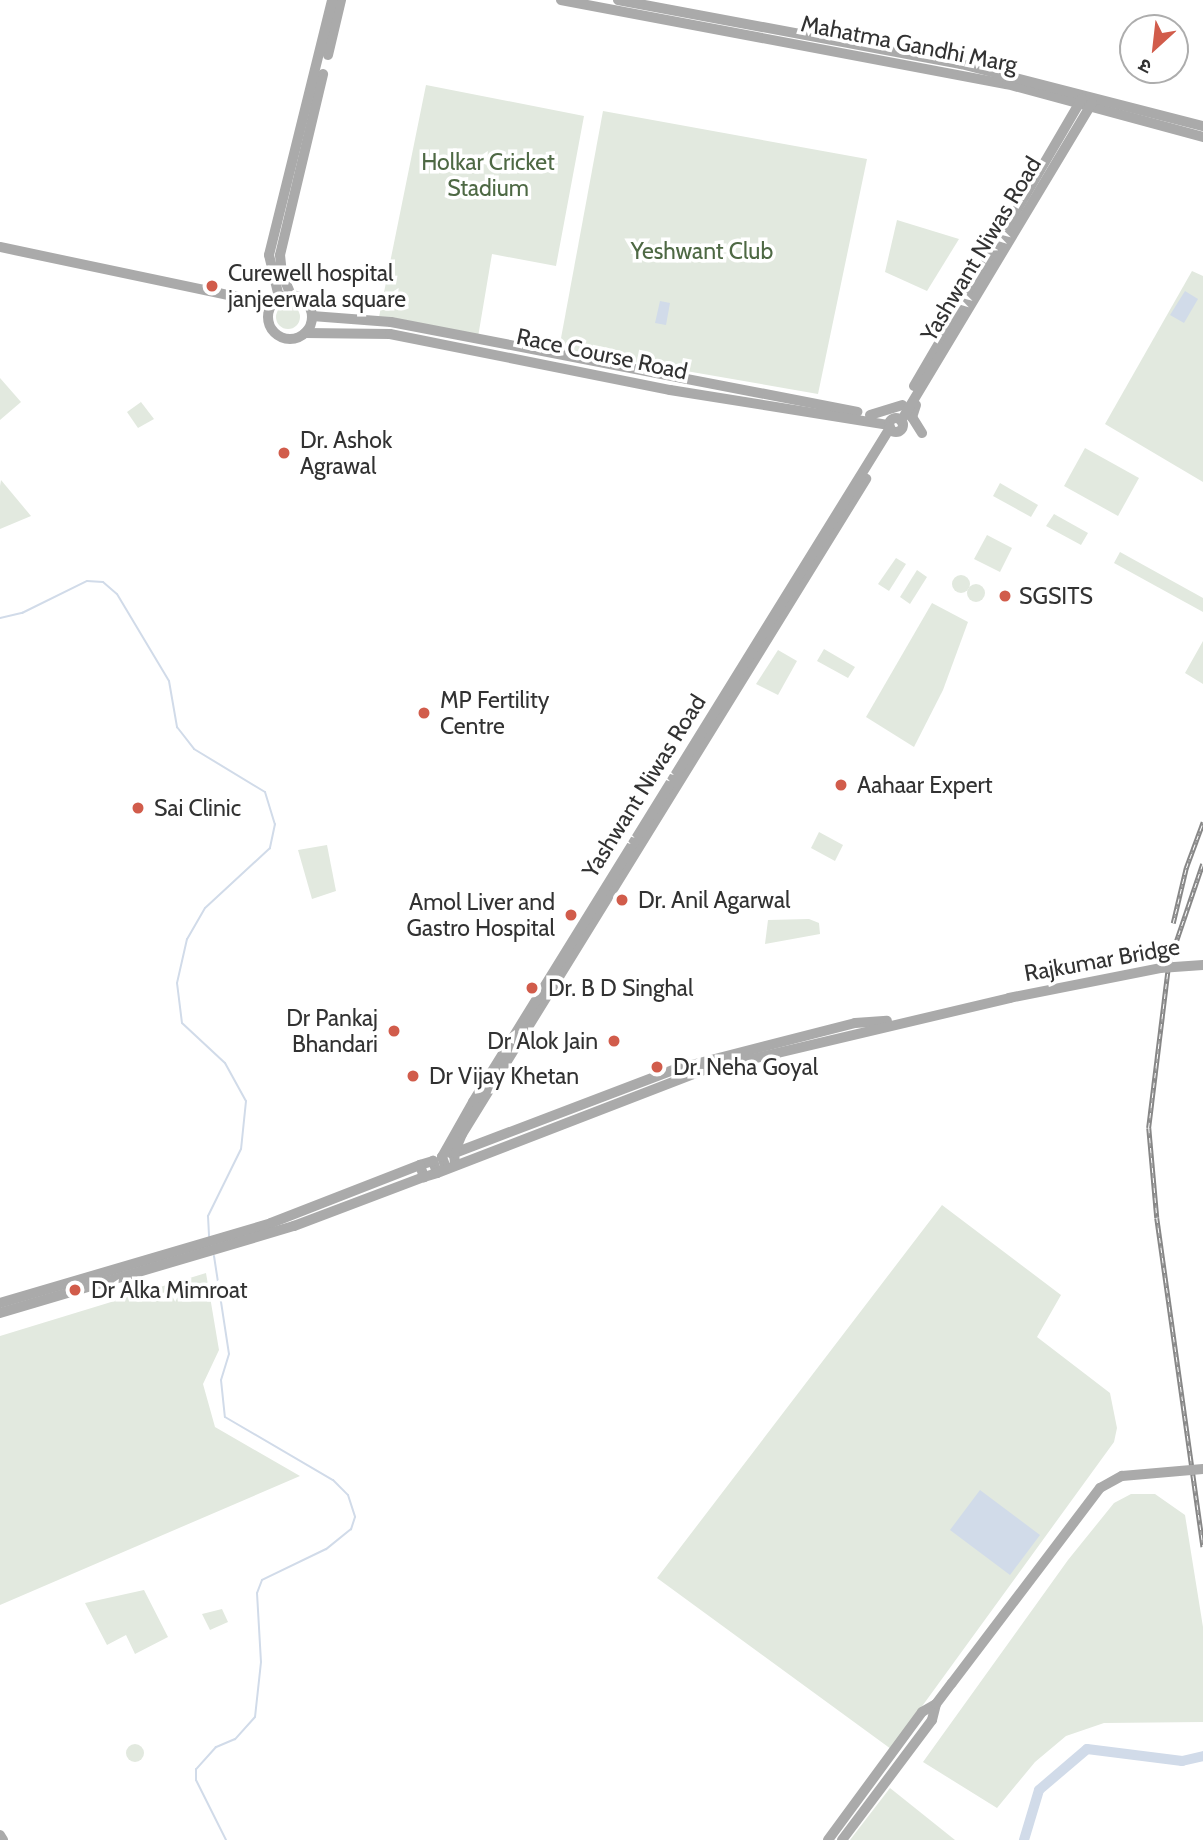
<!DOCTYPE html>
<meta charset="utf-8">
<style>
body{margin:0}
#map{position:relative;width:1203px;height:1840px;overflow:hidden;background:#fff;font-family:Cabin,"Noto Sans Devanagari",sans-serif}
div>[style]{position:absolute}
[style*='--x']{left:calc(var(--x)*1px);top:calc(var(--y)*1px);width:calc(var(--w)*1px);rotate:calc(var(--a)*1deg)}
.green>*{inset:0;background:#e2e9df}
.round{border-radius:50%}
.water>*{inset:0;background:#d1dbe9}
.stream>*{height:2px;margin:-1px;padding:0 1px;transform-origin:1px;border-radius:1px;background:#d1dbe9}
.river>*{height:10px;margin:-5px;padding:0 5px;transform-origin:5px;border-radius:5px;background:#d1dbe9}
.major>*{height:10px;margin:-5px;padding:0 5px;transform-origin:5px;border-radius:5px;background:#aaa}
.major>.ring{margin:-5px;padding:0;box-sizing:content-box;background:none;border:10px solid #aaa;border-radius:50%}
.rail>*{height:4.5px;margin-top:-2.25px;transform-origin:0;background:repeating-linear-gradient(90deg,#fff 0 5px,#878787 0 10px);box-sizing:border-box;border-block:2px solid #878787}
.major-bridge>*{height:10px;margin:-5px;padding:0 5px;transform-origin:5px;border-radius:5px;background:#aaa}
.dots>*{width:19px;height:19px;translate:-50% -50%;box-sizing:border-box;border:4px solid #fff;border-radius:50%}
span{translate:-50% -50%;white-space:nowrap;text-align:center;line-height:1.15;-webkit-text-stroke:7px #fff;paint-order:stroke}
.street-label{font-size:23px;color:#323232}
.park-label{font-size:23px;color:#4e6944}
.poi-label{font-size:23px;color:#323232}
.left{translate:0 -50%;text-align:left}
.right{translate:-100% -50%;text-align:right}
.north{position:absolute;left:1119px;top:14px;width:70px;height:70px;box-sizing:border-box;background:#fff;border:2px solid #adadad;border-radius:50%;rotate:207deg;font-size:19px;font-weight:700;line-height:28px;text-align:center;color:#323232}
.north::after{content:'';display:block;margin:auto;width:24px;height:32px;background:#d15c4b;clip-path:polygon(50% 0,100% 100%,50% 72%,0 100%)}
</style>
<div id="map">
<div class="green">
<i style="clip-path:polygon(426px 85px,584px 116px,556px 266px,492px 254px,478px 337px,379px 317px)"></i>
<i style="clip-path:polygon(603px 111px,867px 159px,818px 394px,559px 349px)"></i>
<i style="clip-path:polygon(897px 220px,959px 239px,927px 291px,885px 272px)"></i>
<i style="clip-path:polygon(1192px 271px,1203px 276px,1203px 482px,1105px 424px)"></i>
<i class="round" style="left:276px;top:305px;width:24px;height:24px"></i>
<i style="clip-path:polygon(0 378px,21px 402px,0 420px)"></i>
<i style="clip-path:polygon(141px 402px,154px 419px,138px 428px,127px 412px)"></i>
<i style="clip-path:polygon(1085px 448px,1139px 478px,1118px 516px,1064px 486px)"></i>
<i style="clip-path:polygon(1px 480px,31px 516px,0 529px,0 486px)"></i>
<i style="clip-path:polygon(1000px 483px,1038px 505px,1031px 517px,993px 496px)"></i>
<i style="clip-path:polygon(1054px 514px,1088px 533px,1081px 545px,1046px 526px)"></i>
<i style="clip-path:polygon(987px 535px,1012px 548px,1000px 572px,974px 559px)"></i>
<i style="clip-path:polygon(1120px 552px,1203px 598px,1203px 612px,1114px 563px)"></i>
<i style="clip-path:polygon(896px 558px,906px 564px,889px 591px,878px 584px)"></i>
<i style="clip-path:polygon(917px 570px,927px 577px,910px 604px,900px 597px)"></i>
<i class="round" style="left:952px;top:575px;width:18px;height:18px"></i>
<i class="round" style="left:967px;top:584px;width:18px;height:18px"></i>
<i style="clip-path:polygon(932px 603px,968px 622px,943px 690px,914px 747px,866px 717px)"></i>
<i style="clip-path:polygon(1203px 641px,1203px 684px,1185px 673px)"></i>
<i style="clip-path:polygon(824px 649px,855px 667px,848px 678px,817px 661px)"></i>
<i style="clip-path:polygon(778px 650px,797px 661px,778px 695px,756px 684px)"></i>
<i style="clip-path:polygon(819px 832px,843px 845px,835px 861px,811px 848px)"></i>
<i style="clip-path:polygon(327px 845px,336px 891px,312px 899px,298px 850px)"></i>
<i style="clip-path:polygon(809px 919px,819px 923px,820px 934px,765px 944px,768px 920px)"></i>
<i style="clip-path:polygon(942px 1205px,1061px 1295px,1037px 1337px,1110px 1393px,1117px 1428px,1114px 1442px,891px 1749px,657px 1578px)"></i>
<i style="clip-path:polygon(206px 1273px,219px 1350px,203px 1384px,215px 1427px,300px 1476px,0 1605px,0 1336px)"></i>
<i style="clip-path:polygon(1131px 1494px,1155px 1494px,1185px 1515px,1203px 1627px,1203px 1722px,1104px 1723px,1066px 1736px,1035px 1762px,997px 1808px,923px 1762px,1068px 1560px,1114px 1503px)"></i>
<i style="clip-path:polygon(144px 1590px,168px 1637px,135px 1654px,126px 1635px,107px 1645px,85px 1603px)"></i>
<i style="clip-path:polygon(222px 1609px,228px 1622px,210px 1630px,202px 1614px)"></i>
<i class="round" style="left:126px;top:1744px;width:18px;height:18px"></i>
<i style="clip-path:polygon(890px 1788px,955px 1840px,850px 1840px)"></i>
</div>
<div class="water">
<i style="clip-path:polygon(1185px 291px,1198px 299px,1184px 323px,1170px 315px)"></i>
<i style="clip-path:polygon(660px 301px,670px 303px,666px 325px,655px 323px)"></i>
<i style="clip-path:polygon(980px 1490px,1040px 1535px,1010px 1575px,950px 1530px)"></i>
</div>
<div class="stream">
<i style="--x:0;--y:618;--w:23;--a:-13"></i>
<i style="--x:22;--y:613;--w:72;--a:-26.2"></i>
<i style="--x:87;--y:581;--w:16;--a:4"></i>
<i style="--x:103;--y:582;--w:18;--a:41"></i>
<i style="--x:117;--y:594;--w:101;--a:59.1"></i>
<i style="--x:169;--y:681;--w:47;--a:80.1"></i>
<i style="--x:177;--y:727;--w:28;--a:52"></i>
<i style="--x:194;--y:749;--w:83;--a:31.2"></i>
<i style="--x:265;--y:792;--w:34;--a:73"></i>
<i style="--x:275;--y:824;--w:25;--a:102"></i>
<i style="--x:270;--y:848;--w:88;--a:137.3"></i>
<i style="--x:205;--y:908;--w:36;--a:120"></i>
<i style="--x:187;--y:939;--w:45;--a:102.8"></i>
<i style="--x:177;--y:983;--w:40;--a:82.9"></i>
<i style="--x:182;--y:1023;--w:59;--a:42.9"></i>
<i style="--x:225;--y:1063;--w:43;--a:61.1"></i>
<i style="--x:246;--y:1101;--w:48;--a:95.9"></i>
<i style="--x:241;--y:1149;--w:75;--a:116.2"></i>
<i style="--x:208;--y:1216;--w:21;--a:87"></i>
<i style="--x:214;--y:1256;--w:99;--a:81.3"></i>
<i style="--x:229;--y:1354;--w:27;--a:107"></i>
<i style="--x:221;--y:1380;--w:37;--a:84"></i>
<i style="--x:225;--y:1417;--w:125;--a:30.3"></i>
<i style="--x:333;--y:1480;--w:21;--a:45"></i>
<i style="--x:348;--y:1495;--w:23;--a:72"></i>
<i style="--x:355;--y:1517;--w:13;--a:108"></i>
<i style="--x:351;--y:1529;--w:32;--a:141"></i>
<i style="--x:326;--y:1549;--w:71;--a:154.2"></i>
<i style="--x:262;--y:1580;--w:14;--a:111"></i>
<i style="--x:257;--y:1593;--w:69;--a:86.7"></i>
<i style="--x:261;--y:1662;--w:55;--a:96.2"></i>
<i style="--x:255;--y:1717;--w:30;--a:132"></i>
<i style="--x:235;--y:1739;--w:21;--a:157"></i>
<i style="--x:216;--y:1747;--w:30;--a:132"></i>
<i style="--x:196;--y:1769;--w:11;--a:90"></i>
<i style="--x:196;--y:1780;--w:67;--a:63.4"></i>
</div>
<div class="river">
<i style="--x:1024;--y:1840;--w:52;--a:-73.3"></i>
<i style="--x:1039;--y:1790;--w:63;--a:-40.5"></i>
<i style="--x:1087;--y:1749;--w:96;--a:7.2"></i>
<i style="--x:1182;--y:1761;--w:22;--a:-13"></i>
</div>
<div class="major">
<i style="--x:561;--y:0;--w:454;--a:10.7"></i>
<i style="--x:1007;--y:84;--w:203;--a:15.1"></i>
<i style="--x:618;--y:0;--w:349;--a:10.6"></i>
<i style="--x:961;--y:64;--w:250;--a:14.4"></i>
<i style="--x:328;--y:55;--w:57;--a:-76.7"></i>
<i style="--x:0;--y:247;--w:277;--a:11.9"></i>
<i class="ring" style="left:268px;top:295px;width:34px;height:34px"></i>
<i style="--x:291;--y:295;--w:23;--a:-113"></i>
<i style="--x:282;--y:274;--w:19;--a:-96"></i>
<i style="--x:280;--y:255;--w:186;--a:-76.6"></i>
<i style="--x:279;--y:297;--w:43;--a:-103.4"></i>
<i style="--x:269;--y:255;--w:263;--a:-76.1"></i>
<i style="--x:312;--y:316;--w:79;--a:4.3"></i>
<i style="--x:391;--y:322;--w:475;--a:10.9"></i>
<i style="--x:305;--y:333;--w:85;--a:0.7"></i>
<i style="--x:390;--y:334;--w:286;--a:11.3"></i>
<i style="--x:670;--y:390;--w:222;--a:9.1"></i>
<i style="--x:914;--y:386;--w:333;--a:-59.7"></i>
<i style="--x:916;--y:405;--w:13;--a:108"></i>
<i style="--x:912;--y:417;--w:19;--a:58"></i>
<i style="--x:870;--y:415;--w:34;--a:-17"></i>
<i class="ring" style="left:889px;top:418px;width:4px;height:4px"></i>
<i style="--x:901;--y:421;--w:371;--a:-59"></i>
<i style="--x:452;--y:1154;--w:240;--a:-20.8"></i>
<i style="--x:676;--y:1069;--w:185;--a:-14.4"></i>
<i style="--x:855;--y:1023;--w:32;--a:-4"></i>
<i style="--x:455;--y:1164;--w:11;--a:-95"></i>
<i style="--x:454;--y:1153;--w:21;--a:-67"></i>
<i style="--x:462;--y:1134;--w:770;--a:-58.33"></i>
<i style="--x:446;--y:1168;--w:12;--a:-110"></i>
<i style="--x:442;--y:1157;--w:63;--a:-60.6"></i>
<i style="--x:473;--y:1102;--w:793;--a:-58.26"></i>
<i style="--x:437;--y:1173;--w:13;--a:-108"></i>
<i style="--x:433;--y:1161;--w:14;--a:163"></i>
<i style="--x:420;--y:1165;--w:13;--a:72"></i>
<i style="--x:424;--y:1177;--w:14;--a:-17"></i>
<i style="--x:437;--y:1173;--w:283;--a:-21.1"></i>
<i style="--x:701;--y:1071;--w:317;--a:-13.3"></i>
<i style="--x:0;--y:1303;--w:283;--a:-16.4"></i>
<i style="--x:271;--y:1223;--w:160;--a:-21.3"></i>
<i style="--x:0;--y:1313;--w:307;--a:-16.5"></i>
<i style="--x:294;--y:1226;--w:139;--a:-20.7"></i>
<i style="--x:0;--y:1835;--w:6;--a:59"></i>
<i style="--x:828;--y:1840;--w:159;--a:-53.7"></i>
<i style="--x:922;--y:1712;--w:16;--a:-30"></i>
<i style="--x:842;--y:1840;--w:150;--a:-53.1"></i>
<i style="--x:932;--y:1720;--w:16;--a:-76"></i>
<i style="--x:936;--y:1704;--w:26;--a:-53"></i>
</div>
<div class="rail">
<i style="--x:1203;--y:864;--w:106;--a:108.8"></i>
<i style="--x:1169;--y:964;--w:165;--a:97"></i>
<i style="--x:1149;--y:1128;--w:90;--a:84.9"></i>
<i style="--x:1157;--y:1218;--w:332;--a:82"></i>
<i style="--x:1173;--y:923;--w:57;--a:-76.7"></i>
<i style="--x:1186;--y:868;--w:49;--a:-69.7"></i>
</div>
<div class="major-bridge">
<i style="--x:1009;--y:998;--w:154;--a:-11.2"></i>
<i style="--x:1160;--y:968;--w:43;--a:-4"></i>
<i style="--x:952;--y:1683;--w:245;--a:-52.8"></i>
<i style="--x:1100;--y:1488;--w:25;--a:-29"></i>
<i style="--x:1122;--y:1476;--w:81;--a:-4.9"></i>
</div>
<div class="dots">
<i style="left:212px;top:286px;background:#d15c4b"></i>
<i style="left:284px;top:453px;background:#d15c4b"></i>
<i style="left:1005px;top:596px;background:#d15c4b"></i>
<i style="left:424px;top:713px;background:#d15c4b"></i>
<i style="left:841px;top:785px;background:#d15c4b"></i>
<i style="left:138px;top:808px;background:#d15c4b"></i>
<i style="left:622px;top:900px;background:#d15c4b"></i>
<i style="left:571px;top:915px;background:#d15c4b"></i>
<i style="left:532px;top:988px;background:#d15c4b"></i>
<i style="left:394px;top:1031px;background:#d15c4b"></i>
<i style="left:614px;top:1041px;background:#d15c4b"></i>
<i style="left:657px;top:1067px;background:#d15c4b"></i>
<i style="left:413px;top:1076px;background:#d15c4b"></i>
<i style="left:75px;top:1290px;background:#d15c4b"></i>
</div>
<div class="street-label">
<span style="left:909px;top:44px;rotate:11deg">Mahatma Gandhi Marg</span>
<span style="left:981px;top:249px;rotate:-59deg">Yashwant Niwas Road</span>
<span style="left:602px;top:354px;rotate:12deg">Race Course Road</span>
<span style="left:644px;top:786px;rotate:-58deg">Yashwant Niwas Road</span>
<span style="left:1102px;top:960px;rotate:-10deg">Rajkumar Bridge</span>
</div>
<div class="park-label">
<span style="left:488px;top:175px">Holkar Cricket<br>Stadium</span>
<span style="left:702px;top:251px">Yeshwant Club</span>
</div>
<div class="poi-label">
<span class="left" style="left:228px;top:286px">Curewell hospital<br>janjeerwala square</span>
<span class="left" style="left:300px;top:453px">Dr. Ashok<br>Agrawal</span>
<span class="left" style="left:1019px;top:596px">SGSITS</span>
<span class="left" style="left:440px;top:713px">MP Fertility<br>Centre</span>
<span class="left" style="left:857px;top:785px">Aahaar Expert</span>
<span class="left" style="left:154px;top:808px">Sai Clinic</span>
<span class="left" style="left:638px;top:900px">Dr. Anil Agarwal</span>
<span class="right" style="left:555px;top:915px">Amol Liver and<br>Gastro Hospital</span>
<span class="left" style="left:548px;top:988px">Dr. B D Singhal</span>
<span class="right" style="left:378px;top:1031px">Dr Pankaj<br>Bhandari</span>
<span class="right" style="left:598px;top:1041px">Dr Alok Jain</span>
<span class="left" style="left:673px;top:1067px">Dr. Neha Goyal</span>
<span class="left" style="left:429px;top:1076px">Dr Vijay Khetan</span>
<span class="left" style="left:91px;top:1290px">Dr Alka Mimroat</span>
</div>
<div class="north">उ</div>
</div>
